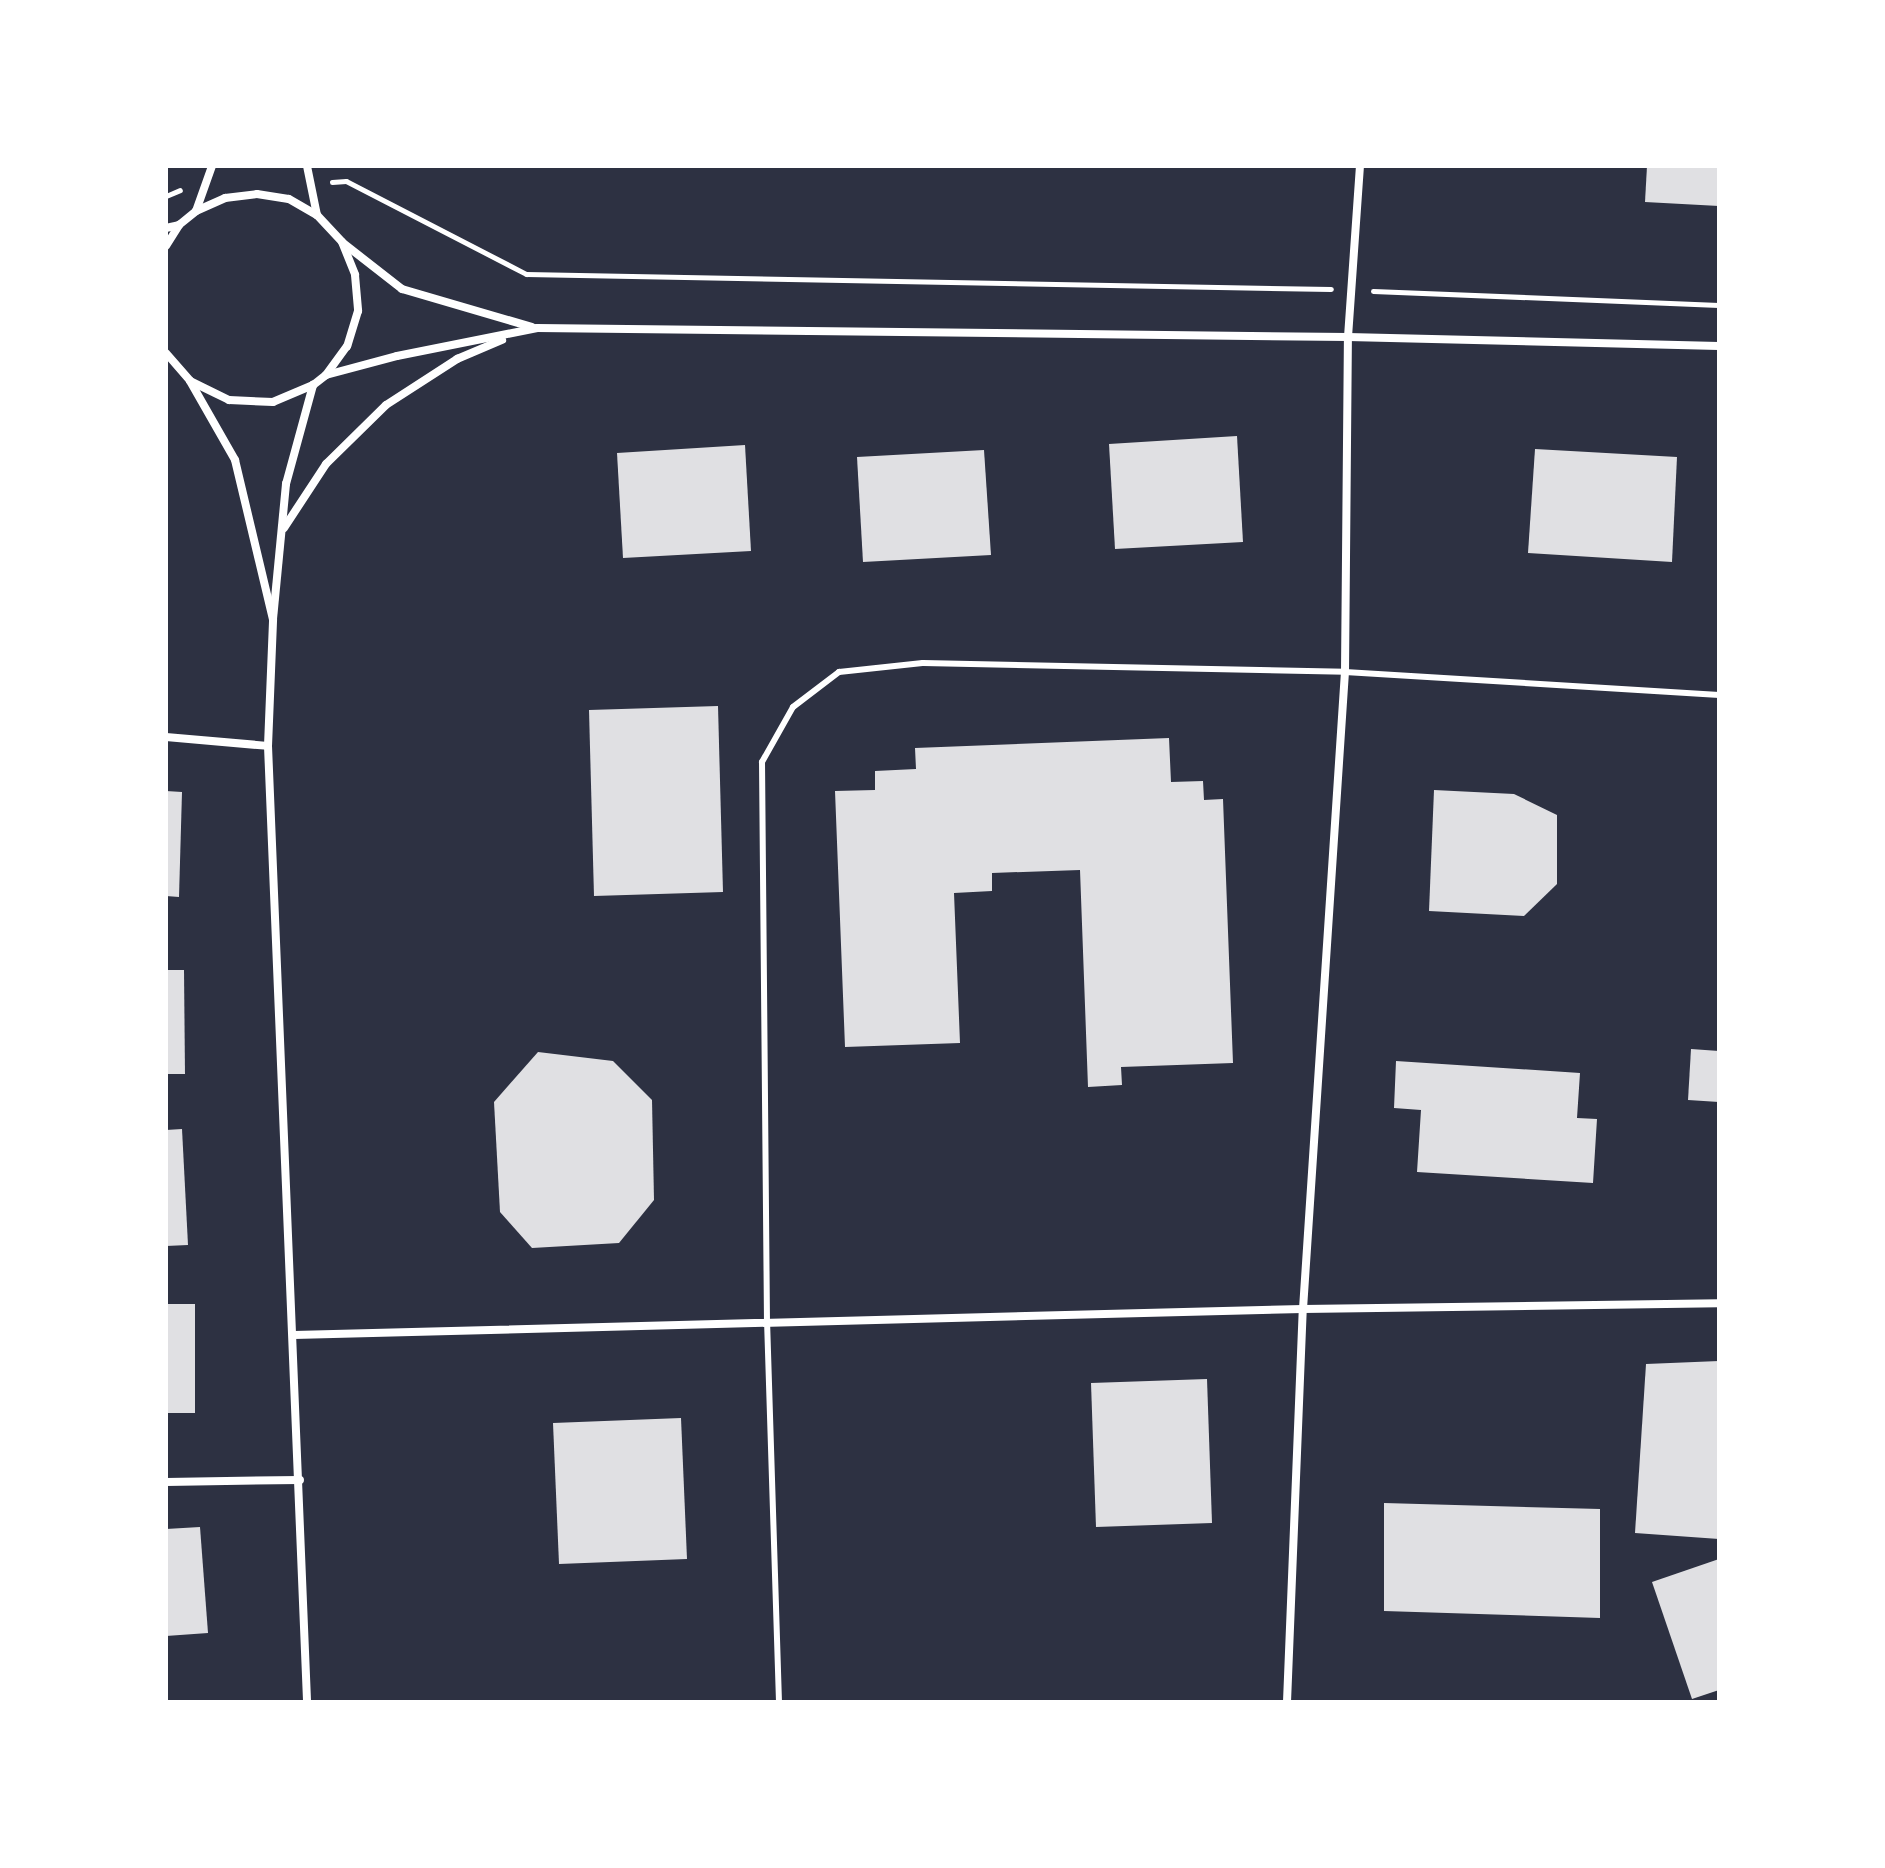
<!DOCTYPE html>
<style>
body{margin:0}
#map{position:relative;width:1885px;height:1868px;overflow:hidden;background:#2d3142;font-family:"Work Sans",sans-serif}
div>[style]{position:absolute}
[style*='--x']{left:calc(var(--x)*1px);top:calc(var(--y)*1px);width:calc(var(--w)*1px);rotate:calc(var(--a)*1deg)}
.building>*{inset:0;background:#e0e0e3}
.path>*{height:5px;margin:-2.5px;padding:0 2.5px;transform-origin:2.5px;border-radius:2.5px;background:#fff}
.service>*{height:6px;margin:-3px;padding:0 3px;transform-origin:3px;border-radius:3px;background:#fff}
.minor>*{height:8px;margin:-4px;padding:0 4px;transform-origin:4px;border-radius:4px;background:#fff}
span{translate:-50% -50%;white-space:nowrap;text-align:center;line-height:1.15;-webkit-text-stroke:8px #fff;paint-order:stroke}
.frame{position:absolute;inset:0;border:168px solid #fff;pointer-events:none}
</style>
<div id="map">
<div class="building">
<i style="clip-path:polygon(1647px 166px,1719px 166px,1719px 206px,1645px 202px)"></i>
<i style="clip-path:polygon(1237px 436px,1243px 542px,1115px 549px,1109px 444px)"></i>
<i style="clip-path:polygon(745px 445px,751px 551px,623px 558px,617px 453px)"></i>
<i style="clip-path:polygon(1535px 449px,1677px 457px,1672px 562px,1528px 553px)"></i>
<i style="clip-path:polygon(984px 450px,991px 555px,863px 562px,857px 457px)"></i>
<i style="clip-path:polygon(718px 706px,723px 892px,594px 896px,589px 710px)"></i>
<i style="clip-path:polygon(1169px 738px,1171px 782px,1203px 781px,1204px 800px,1223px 799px,1233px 1063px,1121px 1067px,1122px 1085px,1088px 1087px,1080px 870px,992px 873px,992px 891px,954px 893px,960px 1043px,845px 1047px,835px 791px,875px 790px,875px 771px,916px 769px,915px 748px)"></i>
<i style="clip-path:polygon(1434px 790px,1514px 794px,1557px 815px,1557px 884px,1524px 916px,1429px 911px)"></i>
<i style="clip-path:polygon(166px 791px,182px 792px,179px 897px,166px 896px)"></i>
<i style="clip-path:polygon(166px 970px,184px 970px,185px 1074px,166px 1074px)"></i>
<i style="clip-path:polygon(1691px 1049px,1719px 1051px,1719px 1102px,1688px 1100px)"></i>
<i style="clip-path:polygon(538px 1052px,613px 1061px,652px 1100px,654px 1200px,619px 1243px,532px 1248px,500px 1212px,494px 1102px)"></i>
<i style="clip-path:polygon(1396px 1061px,1580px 1073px,1577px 1118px,1597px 1119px,1593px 1183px,1417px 1172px,1421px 1110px,1394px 1108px)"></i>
<i style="clip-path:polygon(182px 1129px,188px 1245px,166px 1246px,166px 1130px)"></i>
<i style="clip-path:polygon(166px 1304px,195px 1304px,195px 1413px,166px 1413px)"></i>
<i style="clip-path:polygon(1719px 1361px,1719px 1539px,1635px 1533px,1646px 1364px)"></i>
<i style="clip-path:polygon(1207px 1379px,1212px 1523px,1096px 1527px,1091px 1383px)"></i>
<i style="clip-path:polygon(681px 1418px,687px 1559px,559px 1564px,553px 1423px)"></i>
<i style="clip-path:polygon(1384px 1503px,1600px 1509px,1600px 1618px,1384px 1611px)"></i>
<i style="clip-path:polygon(200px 1527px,208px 1633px,166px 1636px,166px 1529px)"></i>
<i style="clip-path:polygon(1719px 1559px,1719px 1690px,1692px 1699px,1652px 1582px)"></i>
</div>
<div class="path">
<i style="--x:332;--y:182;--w:14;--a:-4"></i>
<i style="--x:346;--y:181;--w:203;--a:27.3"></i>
<i style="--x:526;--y:274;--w:805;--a:1.07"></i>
<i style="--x:166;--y:196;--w:15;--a:-23"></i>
<i style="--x:1373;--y:291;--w:346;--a:2.3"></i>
</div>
<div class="service">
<i style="--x:779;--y:1702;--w:379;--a:-91.8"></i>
<i style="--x:767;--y:1323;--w:561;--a:-90.51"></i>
<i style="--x:762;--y:762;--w:63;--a:-60.6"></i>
<i style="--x:793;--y:707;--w:58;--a:-37.3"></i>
<i style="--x:839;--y:672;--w:84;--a:-6.1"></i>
<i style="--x:923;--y:663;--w:422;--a:1.2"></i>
<i style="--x:1345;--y:672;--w:375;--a:3.5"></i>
</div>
<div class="minor">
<i style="--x:307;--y:166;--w:50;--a:78.5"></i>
<i style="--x:196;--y:211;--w:48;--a:-70.4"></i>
<i style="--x:166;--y:228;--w:13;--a:-13"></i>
<i style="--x:343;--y:243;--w:75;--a:37.9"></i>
<i style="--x:402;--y:289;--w:135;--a:16.3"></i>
<i style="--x:166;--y:246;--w:25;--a:-58"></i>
<i style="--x:179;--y:225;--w:22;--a:-39"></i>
<i style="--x:196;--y:211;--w:32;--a:-24"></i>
<i style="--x:225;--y:198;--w:32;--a:-7"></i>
<i style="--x:257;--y:194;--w:32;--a:9"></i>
<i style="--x:289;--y:199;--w:32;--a:30"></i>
<i style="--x:317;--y:215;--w:37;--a:47"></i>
<i style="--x:342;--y:242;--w:35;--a:68"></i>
<i style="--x:355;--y:275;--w:36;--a:85"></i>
<i style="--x:358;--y:311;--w:37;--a:107"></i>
<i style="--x:347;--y:346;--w:36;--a:126"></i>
<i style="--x:326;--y:375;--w:16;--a:142"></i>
<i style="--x:313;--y:385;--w:43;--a:157"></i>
<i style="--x:273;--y:402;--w:44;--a:-177.4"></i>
<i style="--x:229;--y:400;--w:43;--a:-154"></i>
<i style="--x:166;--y:353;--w:37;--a:49"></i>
<i style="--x:190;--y:381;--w:91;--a:60.3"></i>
<i style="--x:235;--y:460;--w:163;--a:76.6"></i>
<i style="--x:273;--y:619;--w:136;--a:-84.5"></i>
<i style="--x:286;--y:484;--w:103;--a:-74.7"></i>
<i style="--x:326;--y:375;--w:73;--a:-15"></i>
<i style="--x:397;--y:356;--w:143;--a:-11.3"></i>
<i style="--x:537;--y:328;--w:811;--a:0.64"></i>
<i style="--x:1348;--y:337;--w:371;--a:1.4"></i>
<i style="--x:284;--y:528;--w:77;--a:-56.7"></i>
<i style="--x:326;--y:464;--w:84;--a:-44.5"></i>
<i style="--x:386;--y:405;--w:85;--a:-32.9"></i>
<i style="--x:457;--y:359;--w:49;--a:-22.9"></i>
<i style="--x:166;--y:737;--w:102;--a:5"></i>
<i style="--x:268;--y:746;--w:957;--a:87.66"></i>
<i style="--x:268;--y:746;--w:127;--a:-87.7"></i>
<i style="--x:294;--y:1335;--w:1009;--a:-1.48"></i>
<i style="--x:1303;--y:1309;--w:416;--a:-0.8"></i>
<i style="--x:166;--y:1482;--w:134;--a:-0.9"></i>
<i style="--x:1287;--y:1702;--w:393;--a:-87.7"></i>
<i style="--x:1303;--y:1309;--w:638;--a:-86.23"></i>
<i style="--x:1345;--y:672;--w:335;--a:-89.5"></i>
<i style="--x:1348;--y:337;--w:171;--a:-86"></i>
</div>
<div class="frame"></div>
</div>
